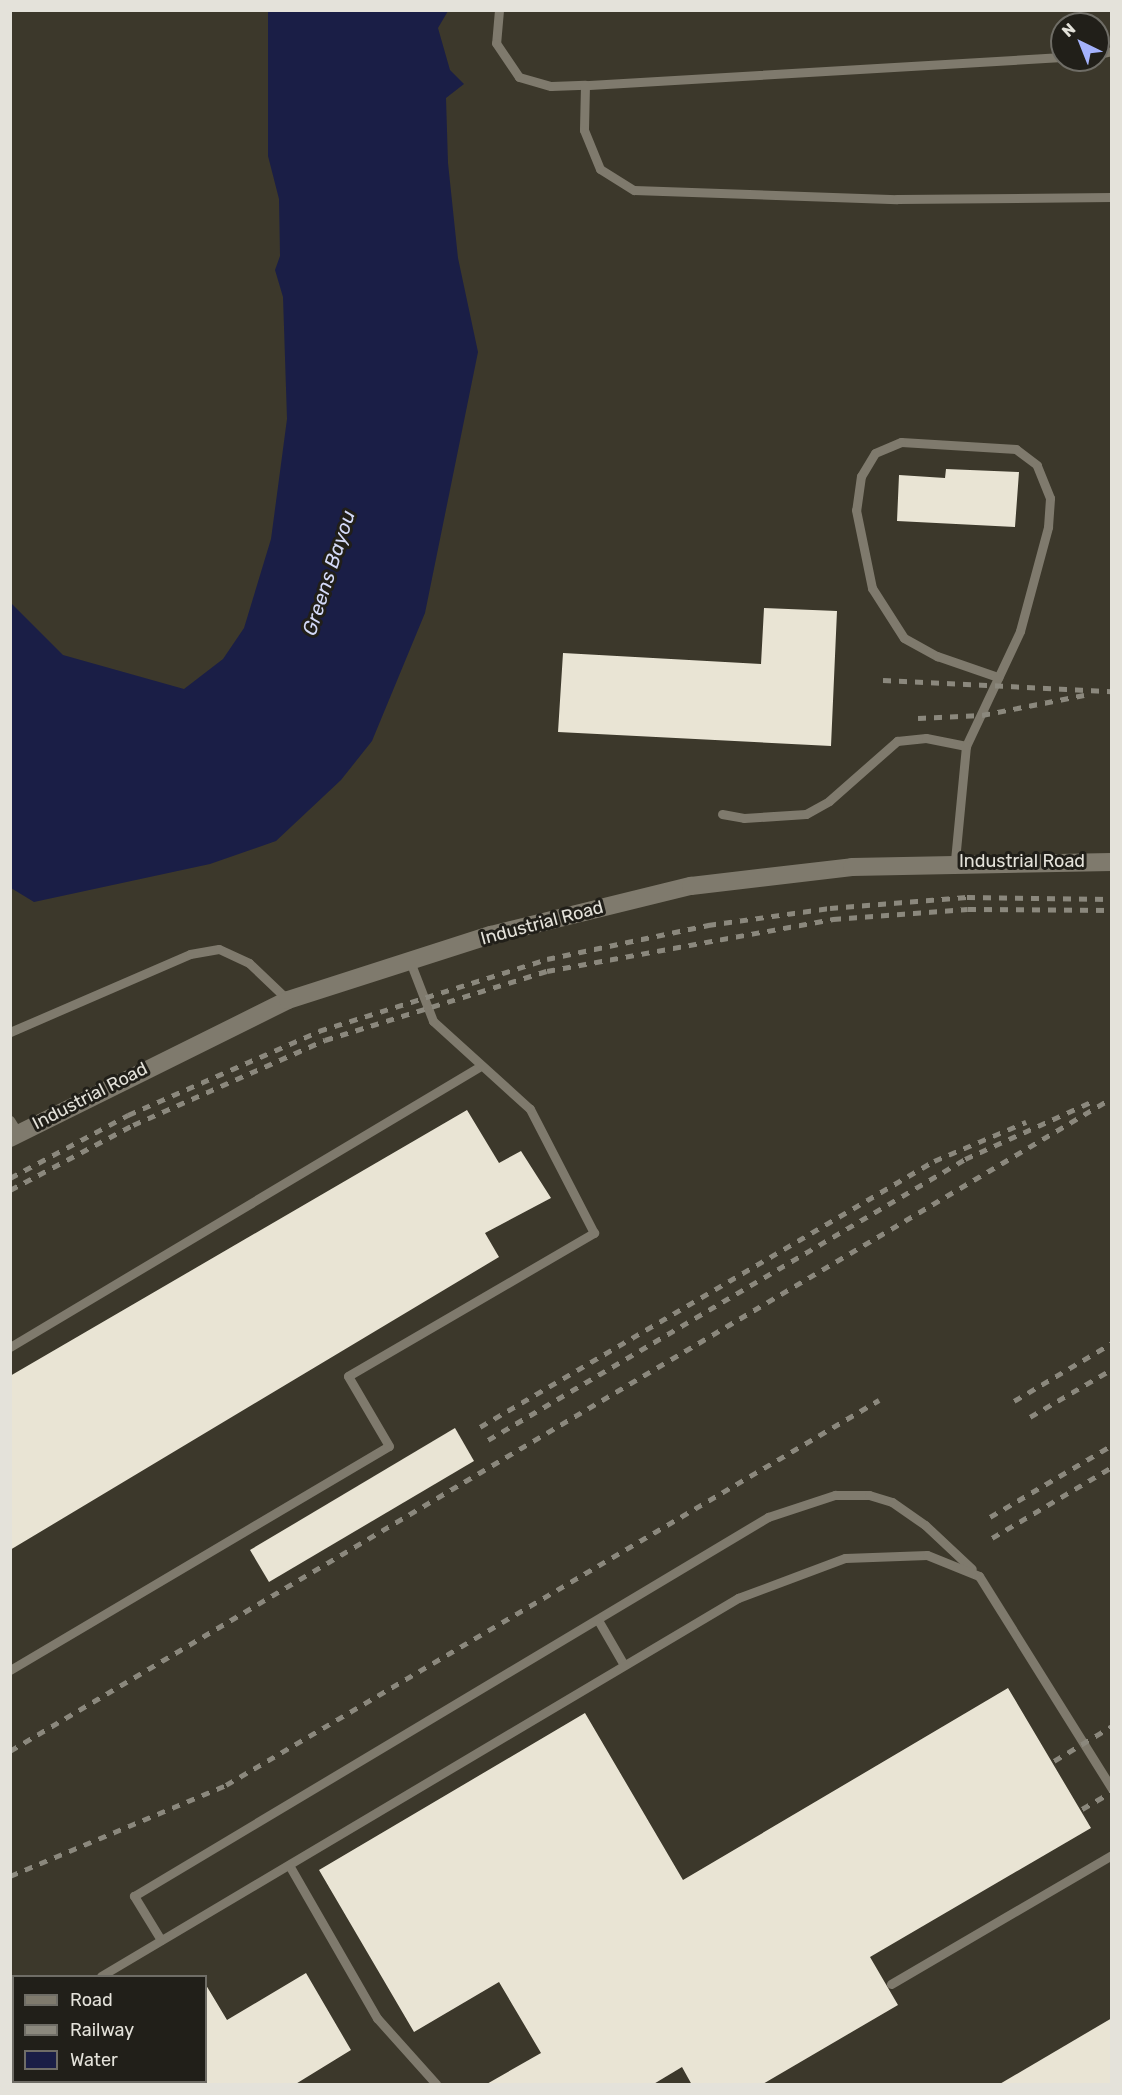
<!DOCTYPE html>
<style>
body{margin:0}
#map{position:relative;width:1122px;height:2095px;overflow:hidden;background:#3c382b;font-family:Rubik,sans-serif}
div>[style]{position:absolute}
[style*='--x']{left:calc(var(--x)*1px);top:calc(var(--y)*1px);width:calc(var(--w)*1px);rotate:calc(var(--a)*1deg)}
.water>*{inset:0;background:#1a1e46}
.building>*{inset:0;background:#e9e4d4}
.service>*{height:9px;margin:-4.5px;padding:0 4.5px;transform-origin:4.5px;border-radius:4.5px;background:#7f7a6d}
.tertiary>*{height:18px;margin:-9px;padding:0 9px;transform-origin:9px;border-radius:9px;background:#7f7a6d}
.rail>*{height:4.5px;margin-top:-2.25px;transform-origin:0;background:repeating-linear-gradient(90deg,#8b887d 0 8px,transparent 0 16px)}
span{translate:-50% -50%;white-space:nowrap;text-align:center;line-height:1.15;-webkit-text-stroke:6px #211f19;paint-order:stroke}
.street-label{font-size:18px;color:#e4e2da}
.water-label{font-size:20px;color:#d3d9f7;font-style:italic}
.frame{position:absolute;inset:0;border:12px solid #e4e2da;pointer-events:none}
.legend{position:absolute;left:12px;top:1975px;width:195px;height:108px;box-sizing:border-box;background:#211f19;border:2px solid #6f6d66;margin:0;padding:8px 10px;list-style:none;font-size:18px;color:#e4e2da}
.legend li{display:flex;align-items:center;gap:12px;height:30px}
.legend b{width:30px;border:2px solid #6f6d66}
.north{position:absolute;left:1050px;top:12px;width:60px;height:60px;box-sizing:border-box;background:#211f19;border:2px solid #6f6d66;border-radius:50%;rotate:317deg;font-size:16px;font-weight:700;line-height:24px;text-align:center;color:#e4e2da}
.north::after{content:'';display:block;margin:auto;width:21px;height:27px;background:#a4b2fc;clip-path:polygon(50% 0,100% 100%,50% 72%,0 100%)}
</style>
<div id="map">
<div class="water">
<i style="clip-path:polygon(268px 11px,448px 11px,438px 28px,450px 70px,464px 84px,446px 98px,448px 163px,458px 258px,478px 352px,425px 613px,372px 741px,341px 780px,276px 841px,210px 864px,34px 902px,11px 888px,11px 603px,63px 655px,184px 689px,223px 659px,244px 628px,271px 539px,287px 419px,283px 297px,275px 270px,280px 256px,279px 199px,268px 156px)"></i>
</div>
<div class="building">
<i style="clip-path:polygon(946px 469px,1019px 472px,1015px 527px,897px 521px,899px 475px,945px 478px)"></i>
<i style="clip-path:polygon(764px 608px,837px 611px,831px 746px,558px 732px,563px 653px,761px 664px)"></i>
<i style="clip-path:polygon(467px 1110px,499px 1163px,521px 1151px,551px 1198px,485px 1233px,499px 1257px,10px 1550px,10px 1376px)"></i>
<i style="clip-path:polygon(455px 1428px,474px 1461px,269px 1582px,250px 1550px)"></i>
<i style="clip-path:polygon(1008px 1688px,1091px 1828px,870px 1957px,898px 2005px,761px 2085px,692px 2085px,682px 2067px,652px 2085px,485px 2085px,541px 2053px,499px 1982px,414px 2032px,319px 1870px,585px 1713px,683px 1880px)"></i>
<i style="clip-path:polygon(306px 1973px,351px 2050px,294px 2085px,206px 2085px,206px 1985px,227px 2020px)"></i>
<i style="clip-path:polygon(1112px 2018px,1112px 2085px,998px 2085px)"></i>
</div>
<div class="service">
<i style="--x:499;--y:10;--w:33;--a:95"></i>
<i style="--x:496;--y:43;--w:41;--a:55.9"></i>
<i style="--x:519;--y:77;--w:33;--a:16"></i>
<i style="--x:551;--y:86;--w:34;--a:-2"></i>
<i style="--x:1098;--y:54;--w:14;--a:-12"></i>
<i style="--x:1062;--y:57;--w:478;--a:176.6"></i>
<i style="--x:585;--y:85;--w:45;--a:91.3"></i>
<i style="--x:584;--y:130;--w:42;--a:67.7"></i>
<i style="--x:600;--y:169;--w:40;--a:32"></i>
<i style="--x:634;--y:190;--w:263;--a:2"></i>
<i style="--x:897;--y:199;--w:215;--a:-0.5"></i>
<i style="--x:966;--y:746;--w:127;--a:-64.8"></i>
<i style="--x:1020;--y:631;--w:108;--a:-74.9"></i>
<i style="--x:1048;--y:527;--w:29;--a:-86"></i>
<i style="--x:1050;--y:498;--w:35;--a:-112"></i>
<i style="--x:1037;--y:465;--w:26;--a:-143"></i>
<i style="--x:1016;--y:449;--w:115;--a:-176.5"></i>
<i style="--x:901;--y:442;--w:28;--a:157"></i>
<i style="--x:875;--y:453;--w:27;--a:121"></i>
<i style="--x:861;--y:476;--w:34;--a:98"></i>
<i style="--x:856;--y:510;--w:80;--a:78.4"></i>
<i style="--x:872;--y:588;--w:59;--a:57.4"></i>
<i style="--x:904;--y:638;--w:38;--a:29"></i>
<i style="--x:937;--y:656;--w:65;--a:19"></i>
<i style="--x:722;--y:814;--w:22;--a:10"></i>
<i style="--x:744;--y:818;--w:62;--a:-3.7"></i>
<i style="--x:806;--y:814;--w:26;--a:-29"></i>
<i style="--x:829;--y:801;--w:91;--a:-41.4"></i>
<i style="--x:897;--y:741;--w:29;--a:-6"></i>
<i style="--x:926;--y:738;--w:41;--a:11.3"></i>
<i style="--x:966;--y:746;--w:116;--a:95.5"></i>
<i style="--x:10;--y:1032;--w:196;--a:-23.4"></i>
<i style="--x:190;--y:954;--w:29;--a:-10"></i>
<i style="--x:219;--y:949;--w:33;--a:25"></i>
<i style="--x:249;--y:963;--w:54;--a:43.5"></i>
<i style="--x:10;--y:1120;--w:15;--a:58"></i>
<i style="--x:10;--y:1347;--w:546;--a:-30.84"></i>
<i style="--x:598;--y:1620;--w:52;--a:60"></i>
<i style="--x:10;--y:1670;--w:440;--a:-30.6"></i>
<i style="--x:389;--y:1446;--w:81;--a:-120.4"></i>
<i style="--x:348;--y:1376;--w:285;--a:-30.2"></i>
<i style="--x:594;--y:1233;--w:140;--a:-117.3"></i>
<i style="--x:530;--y:1109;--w:131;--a:-137.8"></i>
<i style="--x:433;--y:1021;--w:61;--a:-111.1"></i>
<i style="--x:289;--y:1865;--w:177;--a:60.1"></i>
<i style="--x:377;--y:2018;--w:89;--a:48.2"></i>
<i style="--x:161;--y:1940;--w:52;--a:-121.5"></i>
<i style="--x:134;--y:1896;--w:739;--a:-30.87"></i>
<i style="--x:768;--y:1517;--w:71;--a:-18.2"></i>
<i style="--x:835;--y:1495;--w:34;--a:0"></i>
<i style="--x:869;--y:1495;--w:24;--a:17"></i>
<i style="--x:892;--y:1502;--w:40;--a:34.9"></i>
<i style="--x:925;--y:1525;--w:64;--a:43.1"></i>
<i style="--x:101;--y:1976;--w:741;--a:-30.69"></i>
<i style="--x:738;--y:1598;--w:114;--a:-20.5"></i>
<i style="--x:845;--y:1558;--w:82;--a:-2.1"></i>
<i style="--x:927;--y:1555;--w:56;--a:22"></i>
<i style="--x:979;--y:1576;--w:251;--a:58"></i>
<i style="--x:891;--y:1984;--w:256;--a:-30.3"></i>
<i style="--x:10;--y:2031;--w:4;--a:-27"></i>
</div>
<div class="tertiary">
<i style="--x:10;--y:1138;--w:310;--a:-26.4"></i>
<i style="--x:288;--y:1000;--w:213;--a:-17.8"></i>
<i style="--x:491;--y:935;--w:206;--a:-13.8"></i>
<i style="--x:691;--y:886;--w:162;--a:-6.7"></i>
<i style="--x:852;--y:867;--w:260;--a:-1.1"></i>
</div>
<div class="rail">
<i style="--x:883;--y:680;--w:229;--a:2.8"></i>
<i style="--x:918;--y:718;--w:64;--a:-2.7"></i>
<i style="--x:982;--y:715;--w:104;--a:-11.1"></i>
<i style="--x:10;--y:1178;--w:134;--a:-28.1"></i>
<i style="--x:128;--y:1115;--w:209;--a:-23.7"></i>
<i style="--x:319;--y:1031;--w:239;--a:-17.5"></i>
<i style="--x:547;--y:959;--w:165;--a:-11.9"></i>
<i style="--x:708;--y:925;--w:123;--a:-7.9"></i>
<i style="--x:830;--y:908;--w:137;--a:-4.6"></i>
<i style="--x:967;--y:897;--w:145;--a:0.8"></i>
<i style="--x:10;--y:1190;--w:139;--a:-27.9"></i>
<i style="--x:133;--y:1125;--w:210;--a:-23.9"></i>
<i style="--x:325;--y:1040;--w:232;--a:-17.3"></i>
<i style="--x:547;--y:971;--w:291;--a:-10.3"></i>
<i style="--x:833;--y:919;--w:135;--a:-4.2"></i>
<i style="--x:968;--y:909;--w:144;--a:0.4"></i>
<i style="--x:1014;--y:1401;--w:114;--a:-30.6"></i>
<i style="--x:1030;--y:1417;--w:95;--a:-30.3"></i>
<i style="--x:480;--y:1427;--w:526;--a:-30.37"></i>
<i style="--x:934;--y:1161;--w:100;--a:-23"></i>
<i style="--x:488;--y:1440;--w:554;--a:-30.5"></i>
<i style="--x:965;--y:1159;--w:143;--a:-24.4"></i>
<i style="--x:990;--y:1517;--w:142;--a:-30.5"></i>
<i style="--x:992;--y:1538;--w:139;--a:-30.6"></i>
<i style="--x:10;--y:1751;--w:1281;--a:-30.65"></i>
<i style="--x:1054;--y:1761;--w:68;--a:-31.1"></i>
<i style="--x:1082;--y:1809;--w:34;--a:-30"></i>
<i style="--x:10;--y:1876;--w:234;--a:-22.8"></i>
<i style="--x:226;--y:1785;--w:758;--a:-30.52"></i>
</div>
<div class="street-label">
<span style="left:1022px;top:861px">Industrial Road</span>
<span style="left:542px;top:923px;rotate:-15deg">Industrial Road</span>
<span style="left:90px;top:1096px;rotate:-27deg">Industrial Road</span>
</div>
<div class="water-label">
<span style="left:329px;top:573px;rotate:-72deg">Greens Bayou</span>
</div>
<div class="frame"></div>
<ul class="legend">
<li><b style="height:8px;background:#7f7a6d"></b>Road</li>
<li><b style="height:8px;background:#8b887d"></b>Railway</li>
<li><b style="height:16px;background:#1a1e46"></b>Water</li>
</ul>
<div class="north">N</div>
</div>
